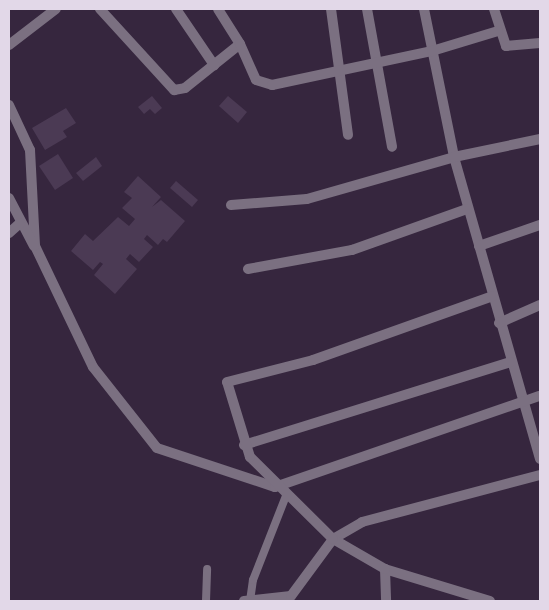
<!DOCTYPE html>
<style>
body{margin:0}
#map{position:relative;width:549px;height:610px;overflow:hidden;background:#36263e;font-family:"Exo 2",sans-serif}
div>[style]{position:absolute}
[style*='--x']{left:calc(var(--x)*1px);top:calc(var(--y)*1px);width:calc(var(--w)*1px);rotate:calc(var(--a)*1deg)}
.building>*{inset:0;background:#4b3a54}
.lane>*{height:8px;margin:-4px;padding:0 4px;transform-origin:4px;border-radius:4px;background:#7b7081}
.street>*{height:10px;margin:-5px;padding:0 5px;transform-origin:5px;border-radius:5px;background:#7b7081}
span{translate:-50% -50%;white-space:nowrap;text-align:center;line-height:1.15;-webkit-text-stroke:4.5px #2c1c34;paint-order:stroke}
.frame{position:absolute;inset:0;border:10px solid #e2d8e8;pointer-events:none}
</style>
<div id="map">
<div class="building">
<i style="clip-path:polygon(152px 96px,162px 108px,155px 114px,150px 109px,144px 114px,138px 107px)"></i>
<i style="clip-path:polygon(228px 96px,247px 112px,238px 123px,219px 106px)"></i>
<i style="clip-path:polygon(66px 108px,76px 123px,63px 131px,67px 137px,45px 150px,32px 128px)"></i>
<i style="clip-path:polygon(58px 154px,73px 178px,55px 190px,39px 166px)"></i>
<i style="clip-path:polygon(96px 157px,102px 166px,83px 181px,76px 173px)"></i>
<i style="clip-path:polygon(138px 176px,161px 197px,152px 207px,161px 200px,185px 221px,167px 242px,163px 239px,158px 245px,147px 235px,144px 239px,153px 247px,139px 262px,130px 254px,126px 259px,137px 269px,115px 294px,94px 275px,103px 264px,100px 262px,93px 270px,71px 251px,85px 234px,93px 241px,118px 217px,129px 226px,135px 219px,122px 208px,132px 198px,124px 192px)"></i>
<i style="clip-path:polygon(176px 181px,198px 200px,192px 207px,170px 188px)"></i>
</div>
<div class="lane">
<i style="--x:206;--y:601;--w:32;--a:-88"></i>
<i style="--x:250;--y:601;--w:21;--a:-82"></i>
<i style="--x:253;--y:580;--w:90;--a:-68.6"></i>
</div>
<div class="street">
<i style="--x:100;--y:9;--w:110;--a:47.6"></i>
<i style="--x:174;--y:90;--w:11;--a:-10"></i>
<i style="--x:185;--y:88;--w:70;--a:-38.7"></i>
<i style="--x:240;--y:44;--w:41;--a:-122.2"></i>
<i style="--x:176;--y:9;--w:68;--a:55.8"></i>
<i style="--x:331;--y:9;--w:127;--a:82.3"></i>
<i style="--x:367;--y:9;--w:140;--a:79.7"></i>
<i style="--x:424;--y:9;--w:151;--a:78.5"></i>
<i style="--x:454;--y:157;--w:314;--a:74.1"></i>
<i style="--x:494;--y:9;--w:39;--a:72"></i>
<i style="--x:506;--y:46;--w:34;--a:-5"></i>
<i style="--x:240;--y:44;--w:39;--a:66"></i>
<i style="--x:256;--y:80;--w:17;--a:17"></i>
<i style="--x:272;--y:85;--w:164;--a:-12"></i>
<i style="--x:432;--y:51;--w:69;--a:-16.9"></i>
<i style="--x:9;--y:45;--w:59;--a:-37.5"></i>
<i style="--x:9;--y:105;--w:50;--a:65"></i>
<i style="--x:30;--y:150;--w:96;--a:87"></i>
<i style="--x:35;--y:246;--w:134;--a:64.4"></i>
<i style="--x:93;--y:367;--w:103;--a:51.7"></i>
<i style="--x:157;--y:448;--w:124;--a:18.3"></i>
<i style="--x:275;--y:487;--w:280;--a:-19"></i>
<i style="--x:9;--y:198;--w:54;--a:62.5"></i>
<i style="--x:231;--y:205;--w:76;--a:-4.5"></i>
<i style="--x:307;--y:199;--w:153;--a:-15.9"></i>
<i style="--x:454;--y:157;--w:88;--a:-11.8"></i>
<i style="--x:9;--y:233;--w:15;--a:-42"></i>
<i style="--x:479;--y:246;--w:65;--a:-19"></i>
<i style="--x:248;--y:269;--w:106;--a:-10.4"></i>
<i style="--x:352;--y:250;--w:122;--a:-19.6"></i>
<i style="--x:499;--y:323;--w:45;--a:-23.7"></i>
<i style="--x:244;--y:445;--w:279;--a:-17.3"></i>
<i style="--x:385;--y:569;--w:32;--a:88"></i>
<i style="--x:244;--y:601;--w:47;--a:-6.1"></i>
<i style="--x:291;--y:596;--w:71;--a:-53.6"></i>
<i style="--x:333;--y:539;--w:34;--a:-30"></i>
<i style="--x:362;--y:522;--w:184;--a:-14.8"></i>
<i style="--x:490;--y:601;--w:110;--a:-163.1"></i>
<i style="--x:385;--y:569;--w:60;--a:-150"></i>
<i style="--x:333;--y:539;--w:117;--a:-135.3"></i>
<i style="--x:250;--y:457;--w:78;--a:-107"></i>
<i style="--x:227;--y:382;--w:89;--a:-14.3"></i>
<i style="--x:313;--y:360;--w:191;--a:-19.6"></i>
</div>
<div class="frame"></div>
</div>
